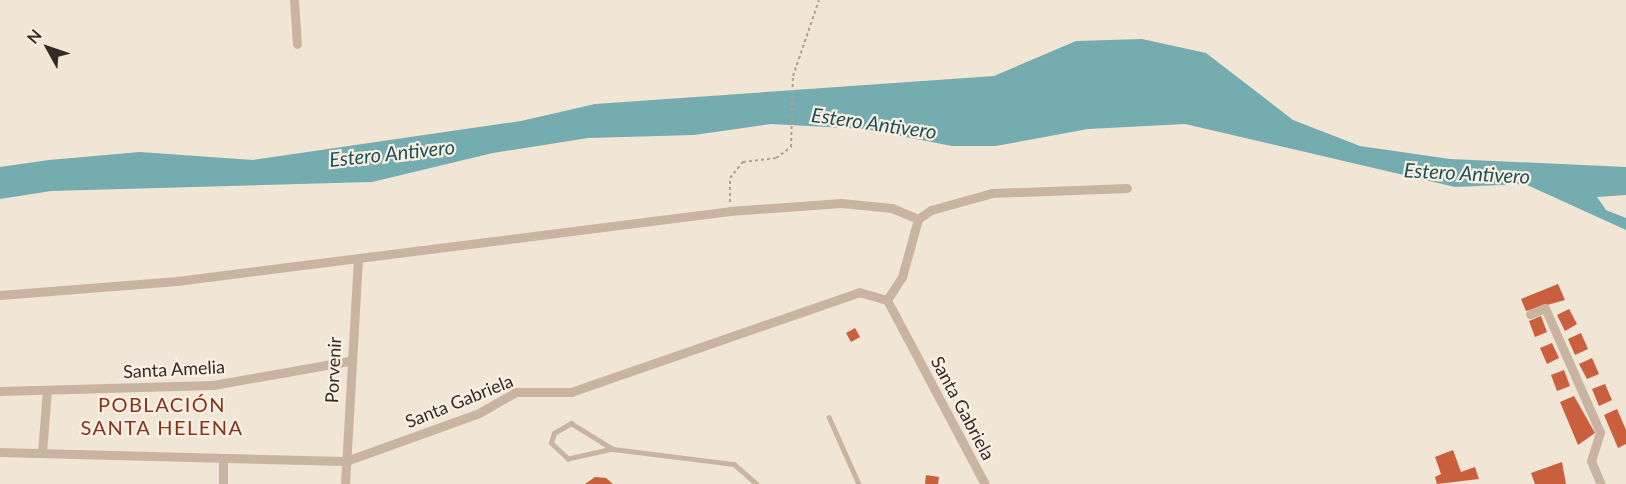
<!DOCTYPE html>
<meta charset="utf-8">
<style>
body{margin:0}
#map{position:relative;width:1626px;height:484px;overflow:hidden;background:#f1e5d6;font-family:Lato,sans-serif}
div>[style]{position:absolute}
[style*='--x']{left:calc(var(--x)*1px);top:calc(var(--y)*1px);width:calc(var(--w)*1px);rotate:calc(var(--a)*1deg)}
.water>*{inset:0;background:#75acaf}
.building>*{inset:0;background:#c95f3c}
.path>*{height:2px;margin-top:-1px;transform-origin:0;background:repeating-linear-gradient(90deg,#b59e8d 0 3px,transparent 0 6px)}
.service>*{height:4.5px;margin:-2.25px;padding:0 2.25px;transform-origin:2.25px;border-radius:2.25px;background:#c9b4a2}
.minor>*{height:9px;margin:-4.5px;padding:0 4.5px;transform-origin:4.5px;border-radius:4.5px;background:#c9b4a2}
span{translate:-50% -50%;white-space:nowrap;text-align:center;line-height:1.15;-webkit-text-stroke:4.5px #f9efe2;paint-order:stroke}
.street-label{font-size:18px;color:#342a25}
.water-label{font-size:20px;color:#1a5156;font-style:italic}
.neighbourhood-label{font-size:20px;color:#84361c;letter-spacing:1.5px}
.north{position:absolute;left:18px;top:18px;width:60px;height:60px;-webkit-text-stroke:4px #f9efe2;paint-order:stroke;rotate:310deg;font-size:16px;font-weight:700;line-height:24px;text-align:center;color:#342a25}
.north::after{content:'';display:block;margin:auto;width:21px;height:27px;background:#342a25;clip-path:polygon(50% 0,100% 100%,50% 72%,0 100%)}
</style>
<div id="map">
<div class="water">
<i style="clip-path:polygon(1142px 39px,1206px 53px,1293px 120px,1360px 146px,1450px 159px,1626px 167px,1626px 195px,1597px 197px,1606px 210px,1626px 218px,1626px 230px,1525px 184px,1455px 187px,1185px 124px,1088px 129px,996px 146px,952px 146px,865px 129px,771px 124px,694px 135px,588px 138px,493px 153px,372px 182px,51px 191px,0 199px,0 167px,49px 160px,140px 152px,253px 160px,521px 121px,595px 104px,994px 76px,1076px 41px)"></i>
</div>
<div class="building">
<i style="clip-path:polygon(1558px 284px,1565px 300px,1526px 311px,1521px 299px)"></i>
<i style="clip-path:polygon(1569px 309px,1577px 324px,1565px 331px,1557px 315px)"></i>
<i style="clip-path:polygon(1541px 316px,1547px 332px,1535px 337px,1529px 321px)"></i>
<i style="clip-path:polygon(855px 328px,860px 337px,851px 342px,846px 333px)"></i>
<i style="clip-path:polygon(1581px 333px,1588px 349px,1575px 355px,1568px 339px)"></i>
<i style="clip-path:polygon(1552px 343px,1559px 358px,1547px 364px,1540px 348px)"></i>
<i style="clip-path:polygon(1592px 358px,1599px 374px,1587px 379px,1579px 364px)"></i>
<i style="clip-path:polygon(1564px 370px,1570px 386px,1557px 391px,1551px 375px)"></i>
<i style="clip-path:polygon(1605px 384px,1612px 400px,1599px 406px,1592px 389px)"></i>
<i style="clip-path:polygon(1574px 396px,1595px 433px,1578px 445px,1560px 402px)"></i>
<i style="clip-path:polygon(1617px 409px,1626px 430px,1626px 444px,1618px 448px,1604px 415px)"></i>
<i style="clip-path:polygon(1453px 450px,1461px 472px,1475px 467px,1479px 479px,1437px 484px,1435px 477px,1441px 474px,1435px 457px)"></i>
<i style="clip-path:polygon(1562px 462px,1566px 484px,1535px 484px,1531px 473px)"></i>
<i style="clip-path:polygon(926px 475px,939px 477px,938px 484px,925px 484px)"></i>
<i style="clip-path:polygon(595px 477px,606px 478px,613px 484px,585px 484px)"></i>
</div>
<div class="path">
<i style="--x:730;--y:202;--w:24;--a:-90"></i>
<i style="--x:730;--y:178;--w:21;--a:-51"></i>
<i style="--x:743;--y:162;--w:33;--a:-7"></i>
<i style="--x:776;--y:158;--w:19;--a:-36"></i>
<i style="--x:791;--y:147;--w:71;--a:-88.4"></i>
<i style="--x:793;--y:76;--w:80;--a:-71.1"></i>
</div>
<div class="service">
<i style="--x:829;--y:417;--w:73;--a:65.9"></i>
<i style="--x:613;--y:449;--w:46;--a:167.5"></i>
<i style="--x:568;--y:459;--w:23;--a:-137"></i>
<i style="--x:551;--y:443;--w:10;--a:-73"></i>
<i style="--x:554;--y:433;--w:20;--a:-30"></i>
<i style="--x:571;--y:423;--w:49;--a:31.8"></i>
<i style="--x:613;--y:449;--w:122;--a:7.1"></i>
<i style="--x:734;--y:464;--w:30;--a:41"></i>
</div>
<div class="minor">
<i style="--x:294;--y:0;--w:44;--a:86.1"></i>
<i style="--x:0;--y:295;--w:178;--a:-4.5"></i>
<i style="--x:177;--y:281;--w:557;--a:-7.21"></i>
<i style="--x:730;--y:211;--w:111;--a:-4.1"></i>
<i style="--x:841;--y:203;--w:51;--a:5.6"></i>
<i style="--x:892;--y:208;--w:28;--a:23"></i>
<i style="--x:887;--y:300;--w:27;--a:-57"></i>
<i style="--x:902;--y:277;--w:60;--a:-74.6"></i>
<i style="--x:918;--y:219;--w:16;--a:-35"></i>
<i style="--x:931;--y:210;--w:63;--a:-15.6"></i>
<i style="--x:992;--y:193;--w:135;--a:-2.1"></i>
<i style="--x:1530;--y:314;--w:16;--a:-22"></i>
<i style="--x:1545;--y:308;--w:136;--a:66.1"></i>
<i style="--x:1600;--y:432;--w:30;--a:107"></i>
<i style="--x:1591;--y:461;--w:25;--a:67"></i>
<i style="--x:0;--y:391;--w:213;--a:-1.6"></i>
<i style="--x:213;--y:385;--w:138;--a:-10"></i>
<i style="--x:0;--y:452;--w:346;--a:1.5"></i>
<i style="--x:346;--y:461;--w:141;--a:-19.8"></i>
<i style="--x:479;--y:413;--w:43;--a:-29.6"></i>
<i style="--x:516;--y:392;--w:55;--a:0"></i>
<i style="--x:571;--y:392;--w:305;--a:-19.1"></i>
<i style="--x:859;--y:292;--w:29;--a:16"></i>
<i style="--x:887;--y:300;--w:208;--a:62"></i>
<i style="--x:42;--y:453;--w:63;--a:-85.5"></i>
<i style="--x:223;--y:484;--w:25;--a:-90"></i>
<i style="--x:345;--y:484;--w:225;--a:-86.7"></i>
</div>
<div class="street-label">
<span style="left:174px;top:369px;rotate:-3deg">Santa Amelia</span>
<span style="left:333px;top:370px;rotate:-87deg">Porvenir</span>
<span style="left:459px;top:401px;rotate:-22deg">Santa Gabriela</span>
<span style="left:963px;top:408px;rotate:62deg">Santa Gabriela</span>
</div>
<div class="water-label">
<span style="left:874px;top:123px;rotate:8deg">Estero Antivero</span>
<span style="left:392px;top:153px;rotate:-6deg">Estero Antivero</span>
<span style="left:1467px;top:173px;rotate:3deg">Estero Antivero</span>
</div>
<div class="neighbourhood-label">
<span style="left:162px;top:416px">POBLACIÓN<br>SANTA HELENA</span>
</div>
<div class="north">N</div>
</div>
